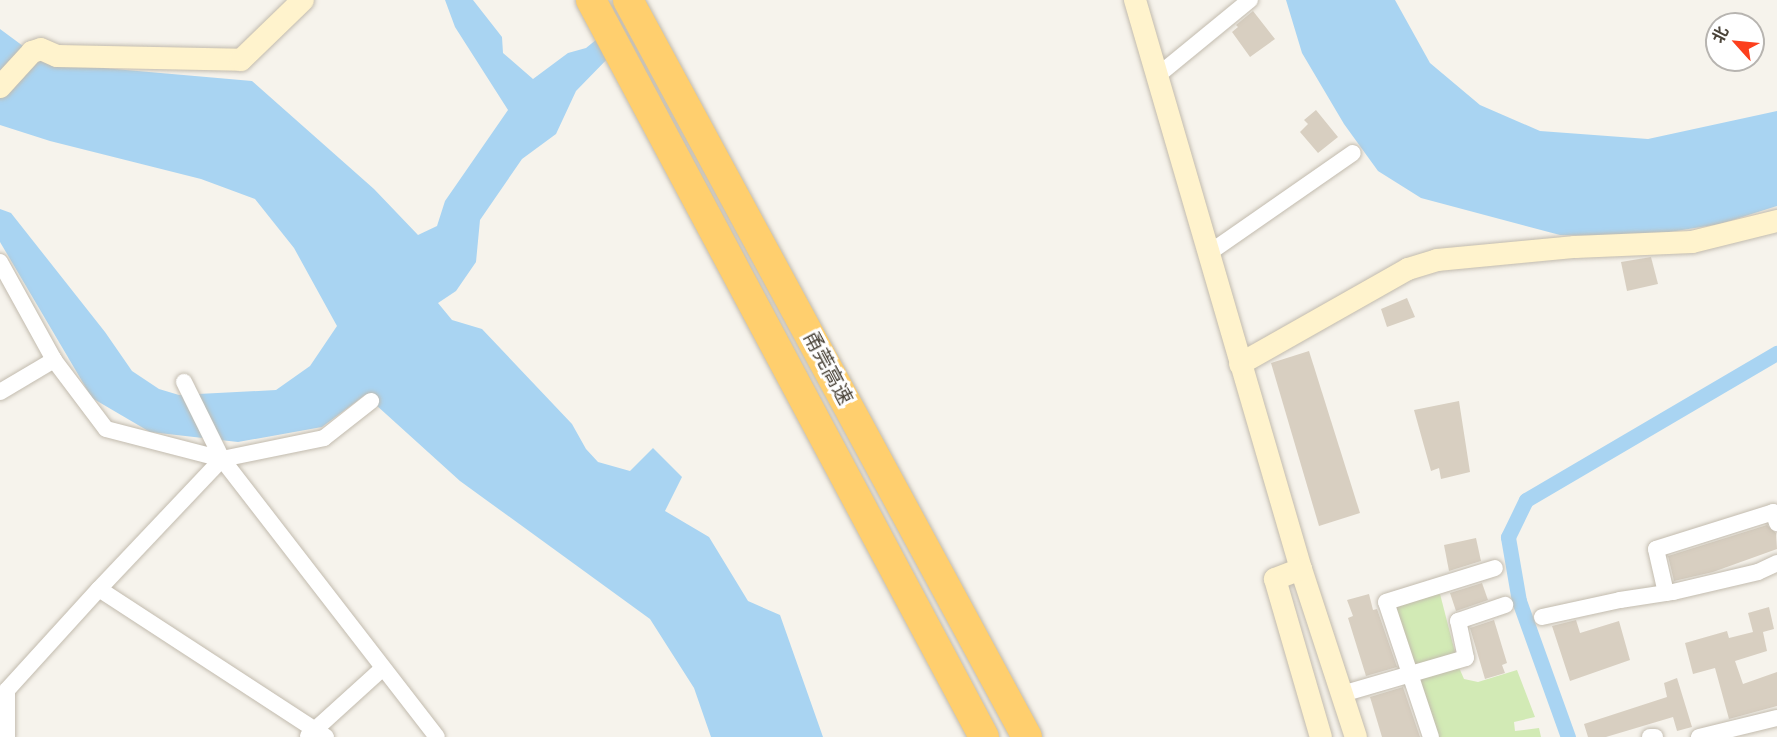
<!DOCTYPE html>
<meta charset="utf-8">
<style>
body{margin:0}
#map{position:relative;width:1777px;height:737px;overflow:hidden;background:#f6f3ec;font-family:"DM Sans","Noto Sans SC",sans-serif}
div>[style]{position:absolute}
[style*='--x']{left:calc(var(--x)*1px);top:calc(var(--y)*1px);width:calc(var(--w)*1px);rotate:calc(var(--a)*1deg)}
.green>*{inset:0;background:#d2eab5}
.water>*{inset:0;background:#a9d4f2}
.canal>*{height:15px;margin:-7.5px;padding:0 7.5px;transform-origin:7.5px;border-radius:7.5px;background:#a9d4f2}
.building>*{inset:0;background:#d8cfc1}
.roads{filter:drop-shadow(0 0 2px #c2bbae) drop-shadow(0 0 2px #c2bbae)}
.street>*{height:16px;margin:-8px;padding:0 8px;transform-origin:8px;border-radius:8px;background:#fff}
.secondary>*{height:22px;margin:-11px;padding:0 11px;transform-origin:11px;border-radius:11px;background:#fff3cd}
.highway>*{height:30px;margin:-15px;padding:0 15px;transform-origin:15px;border-radius:15px;background:#ffcf6e}
span{translate:-50% -50%;white-space:nowrap;text-align:center;line-height:1.15;-webkit-text-stroke:6px #fff;paint-order:stroke}
.street-label{font-size:20px;color:#4b4439}
.north{position:absolute;left:1705px;top:12px;width:60px;height:60px;box-sizing:border-box;background:#fff;border:2px solid #b7b4b0;border-radius:50%;rotate:297deg;font-size:16px;font-weight:700;line-height:24px;text-align:center;color:#4b4439}
.north::after{content:'';display:block;margin:auto;width:21px;height:27px;background:#fc3f1d;clip-path:polygon(50% 0,100% 100%,50% 72%,0 100%)}
</style>
<div id="map">
<div class="green">
<i style="clip-path:polygon(1439px 590px,1456px 656px,1413px 670px,1393px 605px)"></i>
<i style="clip-path:polygon(1457px 663px,1464px 679px,1478px 682px,1517px 670px,1535px 717px,1514px 722px,1515px 731px,1539px 728px,1541px 737px,1435px 737px,1415px 678px)"></i>
</div>
<div class="water">
<i style="clip-path:polygon(445px 0,473px 0,502px 37px,503px 53px,533px 79px,568px 53px,586px 48px,607px 31px,614px 52px,576px 91px,556px 134px,522px 159px,480px 220px,476px 262px,456px 291px,438px 303px,452px 320px,482px 329px,572px 424px,586px 449px,598px 462px,630px 471px,653px 448px,682px 477px,665px 511px,709px 537px,748px 601px,780px 615px,823px 737px,711px 737px,694px 688px,650px 619px,460px 481px,365px 395px,322px 427px,238px 442px,150px 432px,92px 398px,0 242px,0 209px,11px 213px,105px 332px,132px 371px,159px 389px,179px 395px,276px 390px,310px 366px,337px 326px,294px 248px,255px 199px,201px 179px,50px 141px,0 125px,0 29px,46px 63px,252px 81px,374px 189px,418px 235px,437px 226px,445px 201px,508px 110px,455px 27px)"></i>
<i style="clip-path:polygon(1286px 0,1395px 0,1430px 63px,1480px 105px,1540px 131px,1648px 139px,1777px 111px,1777px 206px,1720px 224px,1638px 237px,1560px 235px,1421px 198px,1378px 171px,1344px 124px,1302px 53px)"></i>
</div>
<div class="canal">
<i style="--x:1568;--y:737;--w:145;--a:-109.8"></i>
<i style="--x:1519;--y:601;--w:65;--a:-99.8"></i>
<i style="--x:1508;--y:537;--w:41;--a:-64.1"></i>
<i style="--x:1526;--y:500;--w:291;--a:-30.4"></i>
</div>
<div class="building">
<i style="clip-path:polygon(1253px 11px,1275px 39px,1250px 57px,1232px 32px,1238px 27px,1236px 25px)"></i>
<i style="clip-path:polygon(1316px 110px,1338px 137px,1318px 153px,1300px 132px,1308px 124px,1304px 120px)"></i>
<i style="clip-path:polygon(1651px 257px,1658px 284px,1627px 291px,1621px 262px)"></i>
<i style="clip-path:polygon(1407px 298px,1415px 317px,1387px 327px,1381px 309px)"></i>
<i style="clip-path:polygon(1309px 351px,1360px 513px,1319px 526px,1271px 363px)"></i>
<i style="clip-path:polygon(1459px 401px,1470px 472px,1441px 479px,1439px 468px,1431px 471px,1414px 410px)"></i>
<i style="clip-path:polygon(1767px 525px,1776px 533px,1777px 549px,1713px 572px,1674px 581px,1668px 556px)"></i>
<i style="clip-path:polygon(1476px 538px,1481px 561px,1449px 571px,1444px 545px)"></i>
<i style="clip-path:polygon(1482px 583px,1488px 600px,1456px 611px,1450px 593px)"></i>
<i style="clip-path:polygon(1369px 594px,1373px 610px,1377px 609px,1397px 667px,1366px 676px,1348px 618px,1353px 616px,1347px 600px)"></i>
<i style="clip-path:polygon(1769px 607px,1774px 629px,1763px 632px,1767px 651px,1735px 661px,1743px 684px,1777px 672px,1777px 706px,1729px 719px,1715px 668px,1693px 674px,1685px 643px,1727px 631px,1729px 638px,1753px 632px,1748px 613px)"></i>
<i style="clip-path:polygon(1494px 620px,1507px 663px,1502px 665px,1505px 673px,1485px 679px,1470px 628px)"></i>
<i style="clip-path:polygon(1576px 620px,1580px 633px,1619px 621px,1630px 660px,1570px 681px,1552px 626px)"></i>
<i style="clip-path:polygon(1677px 678px,1692px 727px,1677px 731px,1673px 717px,1606px 737px,1588px 737px,1584px 724px,1667px 697px,1664px 683px)"></i>
<i style="clip-path:polygon(1403px 687px,1420px 737px,1382px 737px,1370px 697px)"></i>
</div>
<div class="roads">
<div class="street">
<i style="--x:1157;--y:76;--w:120;--a:-39.3"></i>
<i style="--x:1209;--y:253;--w:175;--a:-34.8"></i>
<i style="--x:0;--y:262;--w:112;--a:61.1"></i>
<i style="--x:184;--y:382;--w:86;--a:63.7"></i>
<i style="--x:222;--y:459;--w:351;--a:52.3"></i>
<i style="--x:0;--y:392;--w:63;--a:-30.7"></i>
<i style="--x:54;--y:360;--w:86;--a:53"></i>
<i style="--x:106;--y:429;--w:120;--a:14.5"></i>
<i style="--x:222;--y:459;--w:104;--a:-11.6"></i>
<i style="--x:324;--y:438;--w:60;--a:-38.2"></i>
<i style="--x:99;--y:589;--w:179;--a:-46.6"></i>
<i style="--x:1666;--y:593;--w:45;--a:-102.8"></i>
<i style="--x:1656;--y:549;--w:123;--a:-17.5"></i>
<i style="--x:1773;--y:512;--w:12;--a:70"></i>
<i style="--x:1542;--y:617;--w:80;--a:-12.3"></i>
<i style="--x:1620;--y:600;--w:54;--a:-8.6"></i>
<i style="--x:1673;--y:592;--w:87;--a:-13.2"></i>
<i style="--x:1758;--y:572;--w:21;--a:-25"></i>
<i style="--x:1342;--y:694;--w:129;--a:-16.2"></i>
<i style="--x:1466;--y:658;--w:38;--a:-102"></i>
<i style="--x:1458;--y:621;--w:50;--a:-18.8"></i>
<i style="--x:308;--y:736;--w:101;--a:-42.2"></i>
<i style="--x:7;--y:737;--w:47;--a:-90"></i>
<i style="--x:7;--y:690;--w:137;--a:-47.7"></i>
<i style="--x:99;--y:589;--w:271;--a:33.1"></i>
<i style="--x:1431;--y:737;--w:142;--a:-108.4"></i>
<i style="--x:1386;--y:602;--w:114;--a:-17.3"></i>
<i style="--x:1650;--y:737;--w:5;--a:0"></i>
<i style="--x:1699;--y:737;--w:80;--a:-13.7"></i>
</div>
<div class="secondary">
<i style="--x:1135;--y:0;--w:593;--a:73.74"></i>
<i style="--x:1301;--y:569;--w:177;--a:71.9"></i>
<i style="--x:0;--y:87;--w:47;--a:-47.6"></i>
<i style="--x:32;--y:52;--w:9;--a:-18"></i>
<i style="--x:41;--y:49;--w:17;--a:24"></i>
<i style="--x:57;--y:56;--w:184;--a:1.2"></i>
<i style="--x:241;--y:60;--w:86;--a:-44.1"></i>
<i style="--x:1240;--y:364;--w:193;--a:-29.5"></i>
<i style="--x:1408;--y:269;--w:30;--a:-17"></i>
<i style="--x:1437;--y:260;--w:139;--a:-5.4"></i>
<i style="--x:1575;--y:247;--w:117;--a:-2.4"></i>
<i style="--x:1692;--y:242;--w:88;--a:-13.9"></i>
<i style="--x:1301;--y:569;--w:28;--a:159"></i>
<i style="--x:1275;--y:579;--w:165;--a:73.8"></i>
</div>
<div class="highway">
<i style="--x:591;--y:0;--w:835;--a:61.93"></i>
<i style="--x:628;--y:0;--w:838;--a:61.57"></i>
</div>
</div>
<div class="street-label">
<span style="left:828px;top:368px;rotate:62deg">甬莞高速</span>
</div>
<div class="north">北</div>
</div>
